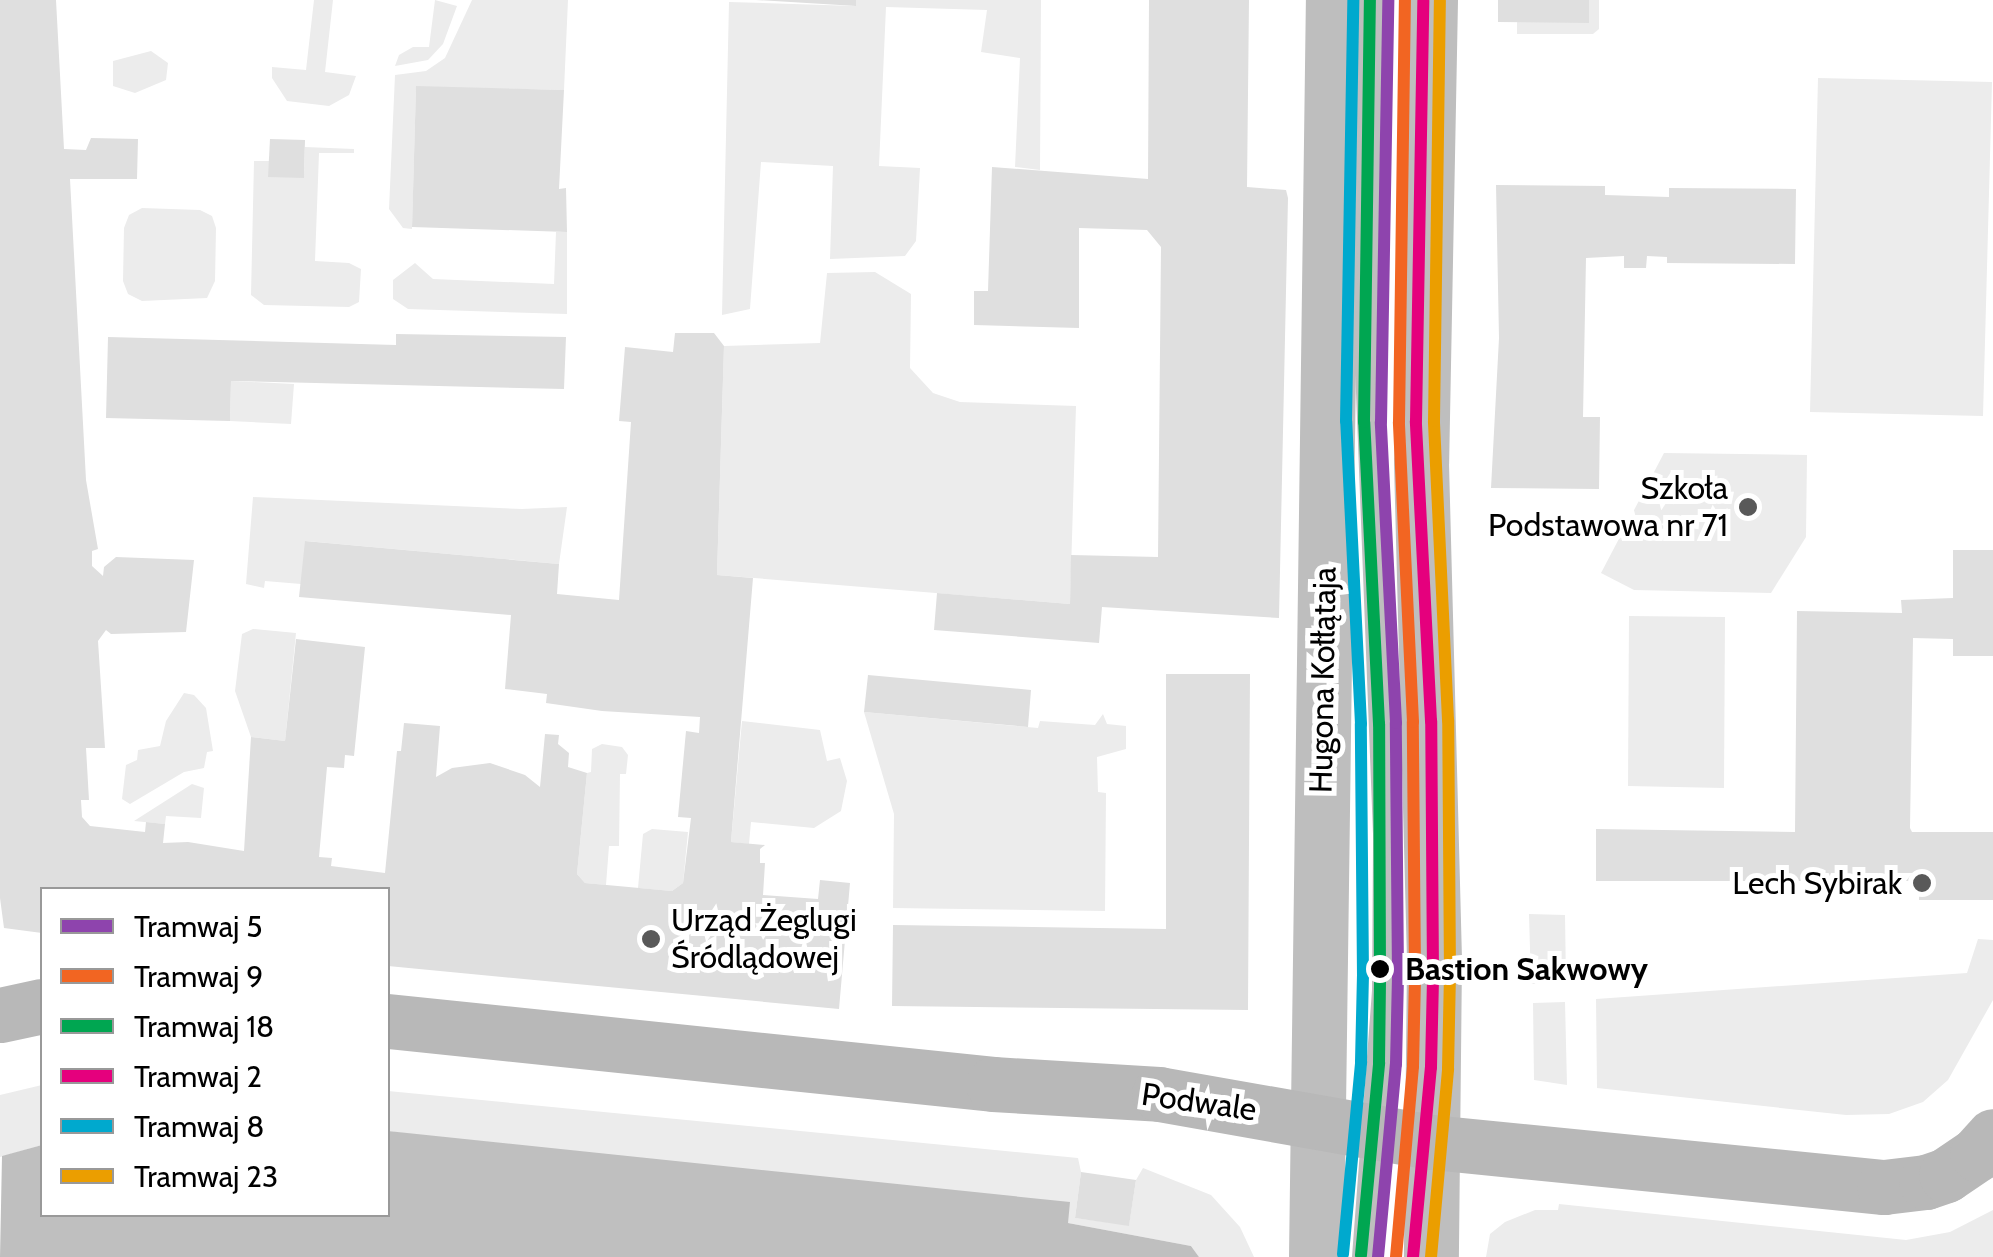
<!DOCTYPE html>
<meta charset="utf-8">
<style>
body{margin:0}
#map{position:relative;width:1993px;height:1257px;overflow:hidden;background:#fff;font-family:Cabin,sans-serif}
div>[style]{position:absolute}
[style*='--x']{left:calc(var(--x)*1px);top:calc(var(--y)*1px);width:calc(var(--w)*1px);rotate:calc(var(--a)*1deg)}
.green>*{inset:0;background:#ececec}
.water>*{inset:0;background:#bfbfbf}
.building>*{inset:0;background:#dfdfdf}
.service>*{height:28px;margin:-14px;padding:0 14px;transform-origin:14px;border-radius:14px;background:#bebebe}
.tertiary>*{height:55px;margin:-27.5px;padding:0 27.5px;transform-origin:27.5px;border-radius:27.5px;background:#bebebe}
.secondary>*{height:55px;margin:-27.5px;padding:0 27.5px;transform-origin:27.5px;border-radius:27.5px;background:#b8b8b8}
.tram-1>*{height:12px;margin:-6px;padding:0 6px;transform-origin:6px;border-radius:6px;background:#8e44ad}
.tram-2>*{height:12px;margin:-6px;padding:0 6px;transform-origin:6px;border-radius:6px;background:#f26522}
.tram-3>*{height:12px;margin:-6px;padding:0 6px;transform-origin:6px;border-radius:6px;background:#00a651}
.tram-4>*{height:12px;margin:-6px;padding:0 6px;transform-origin:6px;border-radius:6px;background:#e5007d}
.tram-5>*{height:12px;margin:-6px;padding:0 6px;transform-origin:6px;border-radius:6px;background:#00a9ce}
.tram-6>*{height:12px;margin:-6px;padding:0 6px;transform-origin:6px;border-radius:6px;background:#eb9e00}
.dots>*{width:28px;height:28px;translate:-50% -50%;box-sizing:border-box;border:5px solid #fff;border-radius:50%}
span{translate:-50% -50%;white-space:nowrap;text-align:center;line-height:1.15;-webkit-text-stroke:10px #fff;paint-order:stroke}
.poi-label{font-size:32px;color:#000}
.right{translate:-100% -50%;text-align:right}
.left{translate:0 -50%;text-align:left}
.street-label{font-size:32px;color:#000}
.stop-label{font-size:32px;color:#000;font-weight:700}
.legend{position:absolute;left:40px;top:887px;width:350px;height:330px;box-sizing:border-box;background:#fff;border:2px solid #999;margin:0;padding:12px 18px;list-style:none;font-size:30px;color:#000}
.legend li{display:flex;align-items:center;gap:20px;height:50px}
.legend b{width:50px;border:2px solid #999}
</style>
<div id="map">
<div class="green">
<i style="clip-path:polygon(314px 0,333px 0,325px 72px,356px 76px,349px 95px,329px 106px,287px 101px,272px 78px,272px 67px,306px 70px)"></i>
<i style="clip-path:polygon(435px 0,457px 6px,443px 44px,428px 60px,395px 66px,399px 55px,413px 47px,429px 47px)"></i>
<i style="clip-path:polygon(472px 0,568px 0,564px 90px,416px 87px,412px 229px,403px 228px,389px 209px,395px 75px,426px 71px,445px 58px)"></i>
<i style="clip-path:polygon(856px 0,1041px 0,1040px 170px,1015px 167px,1020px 58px,981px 52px,987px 10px,886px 7px,879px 166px,920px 168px,916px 241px,905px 256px,830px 259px,833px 166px,761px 162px,750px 309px,722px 315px,729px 2px,855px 6px)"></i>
<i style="clip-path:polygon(1589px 0,1599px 0,1599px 29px,1593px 34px,1517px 34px,1517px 22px)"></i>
<i style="clip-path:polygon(151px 51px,168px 63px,166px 80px,135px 93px,113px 86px,113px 61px)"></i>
<i style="clip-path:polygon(1818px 78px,1992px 82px,1983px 416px,1810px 412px)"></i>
<i style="clip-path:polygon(305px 147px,354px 149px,354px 153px,319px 153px,315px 261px,349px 263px,361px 269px,359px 302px,349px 307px,264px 305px,251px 295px,254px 161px,269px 161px,304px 177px)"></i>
<i style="clip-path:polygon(142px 208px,200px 210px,212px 216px,216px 228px,215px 281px,207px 298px,142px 301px,128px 294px,123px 281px,124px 228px,129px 215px)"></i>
<i style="clip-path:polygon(556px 232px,567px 232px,567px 314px,408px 309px,393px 299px,393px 280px,415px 263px,433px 279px,554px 284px)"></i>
<i style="clip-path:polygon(875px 272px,911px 294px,910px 368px,933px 393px,960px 402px,1076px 406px,1070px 604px,717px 575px,724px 346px,820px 343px,827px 273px)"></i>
<i style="clip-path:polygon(231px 381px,294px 384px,291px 424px,230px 421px)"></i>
<i style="clip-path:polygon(1664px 453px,1807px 455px,1806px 537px,1771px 593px,1634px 590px,1601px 573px)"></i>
<i style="clip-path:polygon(253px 497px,522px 509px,567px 507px,559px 564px,306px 541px,301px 584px,265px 581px,264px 588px,246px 584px)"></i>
<i style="clip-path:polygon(1629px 616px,1725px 617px,1724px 788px,1628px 786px)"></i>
<i style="clip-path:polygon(253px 629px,296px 633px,285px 741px,251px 737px,235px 691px,242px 634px)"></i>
<i style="clip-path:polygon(184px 693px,194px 695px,206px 708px,213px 751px,207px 752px,204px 768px,184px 772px,130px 804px,122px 799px,126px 765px,137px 760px,138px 750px,160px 746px,166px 721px)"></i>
<i style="clip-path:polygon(864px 712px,1038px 728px,1040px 721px,1095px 725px,1103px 714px,1107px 724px,1126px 726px,1126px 749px,1097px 757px,1098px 792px,1106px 793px,1105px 911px,893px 908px,894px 814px)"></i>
<i style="clip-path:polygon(742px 721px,820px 730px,827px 761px,840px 758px,847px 781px,841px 811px,814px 828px,751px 822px,749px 844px,731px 842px)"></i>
<i style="clip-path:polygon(602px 744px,622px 747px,628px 755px,626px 774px,620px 774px,619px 846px,609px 846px,606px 885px,585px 883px,577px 874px,587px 773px,591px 772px,592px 749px)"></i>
<i style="clip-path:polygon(192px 784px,204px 788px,201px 818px,166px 816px,165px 824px,134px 821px)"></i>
<i style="clip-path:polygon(652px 829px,688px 832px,683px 883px,672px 891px,638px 888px,643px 834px)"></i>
<i style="clip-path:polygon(1529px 914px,1565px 915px,1566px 983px,1531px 984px)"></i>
<i style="clip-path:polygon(1978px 939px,1993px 940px,1993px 1000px,1948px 1080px,1923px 1102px,1889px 1114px,1846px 1115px,1597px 1088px,1596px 999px,1967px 973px)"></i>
<i style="clip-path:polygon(1565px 1002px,1567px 1085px,1534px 1080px,1533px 1003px)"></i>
<i style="clip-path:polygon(42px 1085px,42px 1145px,0 1157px,0 1095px)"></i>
<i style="clip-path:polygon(388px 1091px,1078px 1158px,1081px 1172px,1075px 1218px,1129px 1225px,1136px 1180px,1143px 1168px,1211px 1195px,1240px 1227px,1254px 1257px,1199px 1257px,1191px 1246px,1068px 1223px,388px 1131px)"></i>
<i style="clip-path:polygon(1559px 1204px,1906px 1240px,1950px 1232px,1993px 1210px,1993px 1257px,1486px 1257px,1490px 1234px,1505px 1222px,1535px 1210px,1558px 1210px)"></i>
</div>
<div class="water">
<i style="clip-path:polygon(388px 1131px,1070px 1202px,1068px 1223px,1191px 1246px,1199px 1257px,0 1257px,2px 1156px,42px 1145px,42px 1214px,388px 1214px)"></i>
</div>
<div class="building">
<i style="clip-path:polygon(0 0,56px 0,64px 149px,86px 150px,91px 138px,138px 139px,137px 179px,70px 179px,86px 480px,98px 549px,92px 551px,92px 566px,103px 576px,104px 567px,116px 557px,194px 560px,186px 632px,111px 634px,106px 630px,98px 641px,105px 748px,86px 748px,89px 800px,81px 800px,82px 817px,90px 826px,145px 832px,146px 822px,165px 824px,163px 843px,188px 842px,244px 851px,251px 737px,285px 741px,296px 639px,365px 647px,354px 756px,345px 755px,344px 768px,327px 767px,319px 857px,332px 858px,331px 866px,385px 873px,397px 751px,401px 751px,404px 723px,440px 726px,436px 777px,452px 768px,490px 763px,525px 775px,540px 787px,545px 734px,559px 735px,558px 744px,569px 753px,568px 767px,587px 773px,577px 874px,585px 883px,672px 891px,683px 883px,691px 818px,678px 817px,686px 731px,699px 733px,700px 717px,602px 711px,546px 703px,547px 694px,505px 689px,511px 615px,299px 597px,305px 541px,559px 564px,557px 594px,619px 600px,631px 422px,619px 421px,625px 347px,673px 352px,675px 333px,714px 333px,724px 346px,717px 575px,753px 578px,731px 842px,765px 845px,760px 849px,760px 863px,765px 863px,763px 895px,818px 899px,820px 880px,850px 883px,839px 1009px,388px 966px,388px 890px,42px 890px,42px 933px,4px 928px,0 898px)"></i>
<i style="clip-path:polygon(756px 0,856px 0,856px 6px)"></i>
<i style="clip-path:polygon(1149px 0,1249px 0,1247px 187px,1286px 190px,1288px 198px,1279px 618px,1102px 607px,1099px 643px,934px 630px,937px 593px,1070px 604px,1071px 555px,1158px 557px,1161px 247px,1147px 230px,1079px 228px,1079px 328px,974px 325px,974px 291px,988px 291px,992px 167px,1148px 179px)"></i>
<i style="clip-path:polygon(1498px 0,1589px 0,1589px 23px,1498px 22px)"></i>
<i style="clip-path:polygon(416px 86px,564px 90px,559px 189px,566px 188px,567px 232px,412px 227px)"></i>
<i style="clip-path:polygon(270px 139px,305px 140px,304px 178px,268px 177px)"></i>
<i style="clip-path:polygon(1496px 185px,1605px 186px,1605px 195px,1669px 197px,1669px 188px,1796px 189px,1795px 264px,1667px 263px,1667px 257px,1647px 256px,1646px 268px,1624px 268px,1624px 256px,1586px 258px,1583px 417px,1600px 417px,1599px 489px,1491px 488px,1499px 338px)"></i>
<i style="clip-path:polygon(396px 334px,566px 337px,564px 389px,231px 381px,230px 421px,106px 418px,108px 337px,396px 345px)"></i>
<i style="clip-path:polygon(1953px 550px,1993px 550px,1993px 656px,1953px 656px,1953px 639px,1913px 638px,1910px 828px,1912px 832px,1993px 832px,1993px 900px,1919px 900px,1919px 881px,1596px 881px,1596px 829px,1795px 832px,1797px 611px,1902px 613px,1901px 600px,1953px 598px)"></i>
<i style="clip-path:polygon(1166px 674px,1250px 674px,1248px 1010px,892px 1006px,893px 925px,1166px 929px)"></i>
<i style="clip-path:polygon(868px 675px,1031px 690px,1028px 727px,864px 712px)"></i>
<i style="clip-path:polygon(1081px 1172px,1136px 1180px,1129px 1226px,1075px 1218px)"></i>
</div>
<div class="service">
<i style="--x:1366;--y:1257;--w:268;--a:-85.7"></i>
<i style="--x:1386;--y:990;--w:156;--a:-89.6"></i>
<i style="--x:1387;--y:834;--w:462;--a:-92.2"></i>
<i style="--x:1369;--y:372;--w:372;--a:-89.2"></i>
</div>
<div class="tertiary">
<i style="--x:1430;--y:0;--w:463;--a:91.1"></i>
<i style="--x:1421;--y:463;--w:497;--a:88.5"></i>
<i style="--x:1434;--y:960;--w:297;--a:90.6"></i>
<i style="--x:1316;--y:1257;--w:1257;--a:-89.23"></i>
</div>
<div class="secondary">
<i style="--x:0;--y:1015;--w:43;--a:-12.1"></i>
<i style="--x:388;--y:1021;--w:608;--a:5.94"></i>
<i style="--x:993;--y:1084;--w:166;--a:3.4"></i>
<i style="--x:1159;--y:1094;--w:277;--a:10"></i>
<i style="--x:1432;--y:1142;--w:454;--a:5.7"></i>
<i style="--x:1884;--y:1187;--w:42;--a:-6.8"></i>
<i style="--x:1926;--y:1182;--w:21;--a:-19"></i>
<i style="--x:1946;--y:1175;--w:37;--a:-34"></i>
<i style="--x:1977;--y:1154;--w:24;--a:-48"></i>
</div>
<div class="tram-1">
<i style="--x:1378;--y:1257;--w:194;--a:-84.7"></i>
<i style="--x:1396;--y:1064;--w:88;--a:-88.7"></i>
<i style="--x:1398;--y:976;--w:253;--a:-90.5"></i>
<i style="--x:1396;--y:723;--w:301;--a:-92.9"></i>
<i style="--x:1381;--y:422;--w:422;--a:-89"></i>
</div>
<div class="tram-2">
<i style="--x:1396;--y:1257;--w:192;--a:-84.9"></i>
<i style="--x:1413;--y:1066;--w:90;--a:-88.7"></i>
<i style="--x:1415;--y:976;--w:254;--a:-90.5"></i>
<i style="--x:1413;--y:722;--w:300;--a:-92.7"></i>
<i style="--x:1399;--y:422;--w:422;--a:-89.2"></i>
</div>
<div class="tram-3">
<i style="--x:1361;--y:1255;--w:193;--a:-84.6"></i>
<i style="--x:1379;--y:1063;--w:87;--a:-89.3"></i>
<i style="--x:1380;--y:976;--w:252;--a:-90.2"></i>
<i style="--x:1379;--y:724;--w:302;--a:-92.8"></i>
<i style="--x:1364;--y:422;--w:422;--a:-89.2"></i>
</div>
<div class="tram-4">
<i style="--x:1413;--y:1257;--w:191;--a:-84.6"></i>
<i style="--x:1431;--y:1067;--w:90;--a:-88.7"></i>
<i style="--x:1433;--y:977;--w:256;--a:-90.4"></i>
<i style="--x:1431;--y:721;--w:300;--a:-92.9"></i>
<i style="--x:1416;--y:421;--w:420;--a:-89"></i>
</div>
<div class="tram-5">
<i style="--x:1343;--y:1254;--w:193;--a:-84.6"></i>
<i style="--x:1361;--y:1062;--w:86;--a:-88.7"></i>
<i style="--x:1363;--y:976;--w:252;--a:-90.5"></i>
<i style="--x:1361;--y:724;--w:303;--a:-92.8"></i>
<i style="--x:1346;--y:421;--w:421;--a:-89"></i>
</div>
<div class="tram-6">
<i style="--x:1431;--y:1257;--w:189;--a:-84.8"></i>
<i style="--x:1448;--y:1069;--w:92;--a:-88.8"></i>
<i style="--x:1450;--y:977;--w:257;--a:-90.4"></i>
<i style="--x:1448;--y:720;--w:299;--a:-92.7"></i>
<i style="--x:1434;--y:421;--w:420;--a:-89.2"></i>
</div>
<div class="dots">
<i style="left:1748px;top:507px;background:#595959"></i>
<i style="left:1922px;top:883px;background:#595959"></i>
<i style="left:651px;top:939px;background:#595959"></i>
<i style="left:1380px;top:969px;background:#000"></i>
</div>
<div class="poi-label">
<span class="right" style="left:1728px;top:507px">Szkoła<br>Podstawowa nr 71</span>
<span class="right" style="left:1902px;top:883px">Lech Sybirak</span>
<span class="left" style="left:671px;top:939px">Urząd Żeglugi<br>Śródlądowej</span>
</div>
<div class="street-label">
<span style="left:1323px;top:680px;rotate:-89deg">Hugona Kołłątaja</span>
<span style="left:1199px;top:1102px;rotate:8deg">Podwale</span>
</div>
<div class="stop-label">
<span class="left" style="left:1405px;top:969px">Bastion Sakwowy</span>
</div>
<ul class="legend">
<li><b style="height:12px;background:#8e44ad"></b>Tramwaj 5</li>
<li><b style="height:12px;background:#f26522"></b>Tramwaj 9</li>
<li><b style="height:12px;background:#00a651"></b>Tramwaj 18</li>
<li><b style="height:12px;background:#e5007d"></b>Tramwaj 2</li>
<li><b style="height:12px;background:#00a9ce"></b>Tramwaj 8</li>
<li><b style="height:12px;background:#eb9e00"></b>Tramwaj 23</li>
</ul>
</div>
